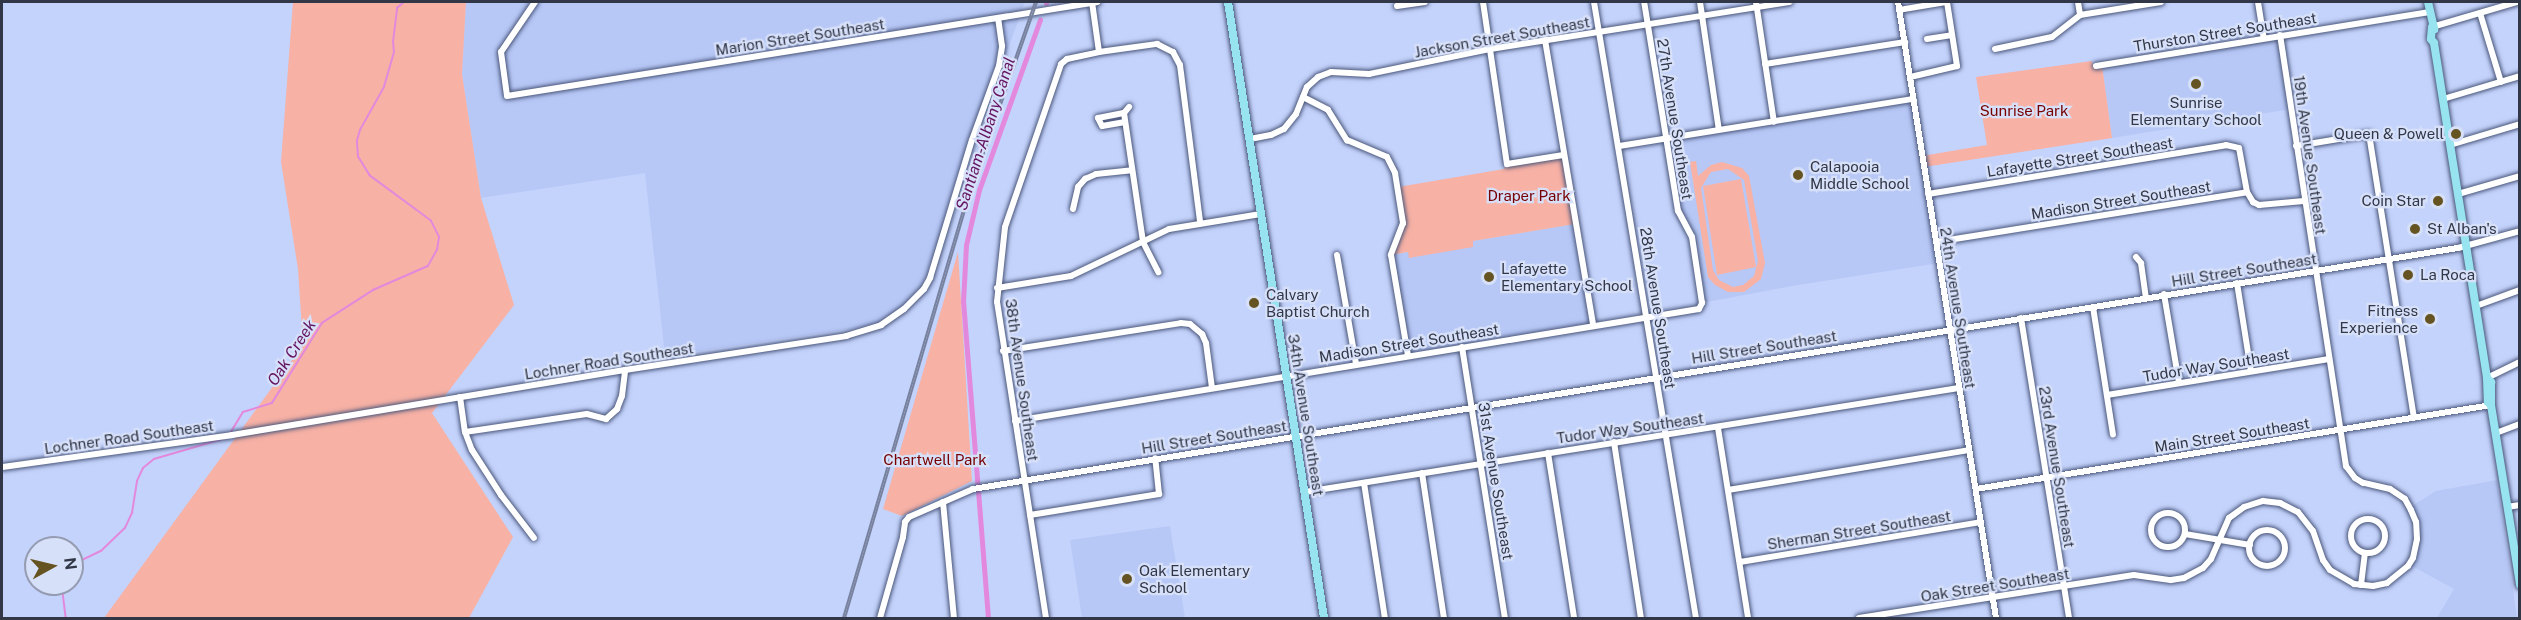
<!DOCTYPE html>
<style>
body{margin:0}
#map{position:relative;width:2521px;height:620px;overflow:hidden;background:#c4d3fc;font-family:"Public Sans",sans-serif}
div>[style]{position:absolute}
[style*='--x']{left:calc(var(--x)*1px);top:calc(var(--y)*1px);width:calc(var(--w)*1px);rotate:calc(var(--a)*1deg)}
.built>*{inset:0;background:#b7c8f7}
.green>*{inset:0;background:#f7b1a5}
.stream>*{height:1.5px;margin:-0.75px;padding:0 0.75px;transform-origin:0.75px;border-radius:0.75px;background:#e389dd}
.canal>*{height:5px;margin:-2.5px;padding:0 2.5px;transform-origin:2.5px;border-radius:2.5px;background:#e389dd}
.roads{filter:drop-shadow(0 0 2px #4b577b) drop-shadow(0 0 2px #4b577b)}
.minor>*{height:6px;margin:-3px;padding:0 3px;transform-origin:3px;border-radius:3px;background:#fff}
.minor>.ring{margin:-3px;padding:0;box-sizing:content-box;background:none;border:6px solid #fff;border-radius:50%}
.major>*{height:8px;margin:-4px;padding:0 4px;transform-origin:4px;border-radius:4px;background:#97e3ef}
.rail>*{height:4px;margin-top:-2px;transform-origin:0;background:repeating-linear-gradient(90deg,#d7e0f9 0 4.5px,#78829f 0 9px);box-sizing:border-box;border-block:2px solid #78829f}
.dots>*{width:16px;height:16px;translate:-50% -50%;box-sizing:border-box;border:3px solid #d7e0f9;border-radius:50%}
span{translate:-50% -50%;white-space:nowrap;text-align:center;line-height:1.15;-webkit-text-stroke:4.5px #d7e0f9;paint-order:stroke}
.street-label{font-size:15px;color:#313747}
.poi-label{font-size:15px;color:#313747}
.right{translate:-100% -50%;text-align:right}
.left{translate:0 -50%;text-align:left}
.park-label{font-size:15px;color:#760000}
.water-label{font-size:16px;color:#641361;font-style:italic}
.frame{position:absolute;inset:0;border:3px solid #313747;pointer-events:none}
.north{position:absolute;left:24px;top:536px;width:60px;height:60px;box-sizing:border-box;background:#d7e0f9;border:2px solid #959cb2;border-radius:50%;rotate:82deg;font-size:16px;font-weight:700;line-height:24px;text-align:center;color:#313747}
.north::after{content:'';display:block;margin:auto;width:21px;height:27px;background:#655321;clip-path:polygon(50% 0,100% 100%,50% 72%,0 100%)}
</style>
<div id="map">
<div class="built">
<i style="clip-path:polygon(466px 2px,1025px 2px,923px 284px,902px 312px,871px 326px,665px 356px,645px 173px,481px 198px,462px 74px)"></i>
<i style="clip-path:polygon(2280px 35px,2291px 109px,2112px 138px,2102px 65px)"></i>
<i style="clip-path:polygon(1913px 99px,1939px 263px,1792px 286px,1702px 303px,1692px 237px,1680px 216px,1666px 138px)"></i>
<i style="clip-path:polygon(1575px 224px,1593px 325px,1408px 356px,1391px 255px)"></i>
<i style="clip-path:polygon(2497px 480px,2517px 618px,2437px 618px,2454px 589px,2412px 566px,2417px 551px,2417px 521px,2412px 506px,2436px 491px)"></i>
<i style="clip-path:polygon(1170px 526px,1185px 618px,1082px 618px,1070px 540px)"></i>
</div>
<div class="green">
<i style="clip-path:polygon(293px 2px,466px 2px,462px 74px,481px 198px,514px 305px,432px 413px,513px 537px,469px 618px,104px 618px,303px 345px,298px 269px,281px 162px)"></i>
<i style="clip-path:polygon(2092px 61px,2093px 67px,2102px 65px,2112px 138px,1924px 167px,1922px 156px,1987px 145px,1976px 77px)"></i>
<i style="clip-path:polygon(1563px 155px,1575px 224px,1473px 241px,1473px 247px,1409px 258px,1408px 252px,1391px 255px,1403px 223px,1398px 187px,1504px 169px,1507px 164px)"></i>
<i style="clip-path:polygon(evenodd,1696px 161px,1698px 176px,1711px 165px,1722px 162px,1742px 168px,1749px 176px,1765px 263px,1761px 279px,1744px 292px,1728px 292px,1715px 285px,1708px 277px,1690px 162px,1696px 161px,1728px 169px,1744px 180px,1758px 261px,1754px 276px,1743px 285px,1733px 287px,1719px 280px,1713px 270px,1701px 188px,1711px 172px,1728px 169px)"></i>
<i style="clip-path:polygon(1741px 179px,1756px 267px,1717px 275px,1703px 186px)"></i>
<i style="clip-path:polygon(958px 252px,972px 481px,902px 516px,883px 509px)"></i>
</div>
<div class="stream">
<i style="--x:231;--y:432;--w:23;--a:-59"></i>
<i style="--x:243;--y:412;--w:30;--a:-17"></i>
<i style="--x:272;--y:403;--w:94;--a:-58"></i>
<i style="--x:322;--y:323;--w:61;--a:-32.9"></i>
<i style="--x:373;--y:290;--w:60;--a:-23.6"></i>
<i style="--x:428;--y:266;--w:18;--a:-61"></i>
<i style="--x:437;--y:250;--w:13;--a:-81"></i>
<i style="--x:439;--y:237;--w:18;--a:-117"></i>
<i style="--x:431;--y:221;--w:76;--a:-143.6"></i>
<i style="--x:370;--y:176;--w:22;--a:-122"></i>
<i style="--x:358;--y:157;--w:16;--a:-94"></i>
<i style="--x:357;--y:141;--w:11;--a:-75"></i>
<i style="--x:360;--y:130;--w:49;--a:-60.8"></i>
<i style="--x:384;--y:87;--w:35;--a:-74"></i>
<i style="--x:394;--y:53;--w:11;--a:-95"></i>
<i style="--x:393;--y:42;--w:34;--a:-83"></i>
<i style="--x:397;--y:8;--w:9;--a:-41"></i>
<i style="--x:72;--y:565;--w:32;--a:-26"></i>
<i style="--x:101;--y:551;--w:33;--a:-44"></i>
<i style="--x:125;--y:528;--w:17;--a:-65"></i>
<i style="--x:132;--y:513;--w:32;--a:-81"></i>
<i style="--x:137;--y:481;--w:14;--a:-65"></i>
<i style="--x:143;--y:468;--w:14;--a:-39"></i>
<i style="--x:154;--y:459;--w:72;--a:-16.2"></i>
<i style="--x:62;--y:584;--w:34;--a:83"></i>
</div>
<div class="canal">
<i style="--x:1046;--y:3;--w:1;--a:-90"></i>
<i style="--x:988;--y:618;--w:317;--a:-94.5"></i>
<i style="--x:963;--y:302;--w:57;--a:-87"></i>
<i style="--x:966;--y:245;--w:57;--a:-76.7"></i>
<i style="--x:979;--y:190;--w:181;--a:-70.3"></i>
</div>
<div class="roads">
<div class="minor">
<i style="--x:535;--y:2;--w:60;--a:124.2"></i>
<i style="--x:501;--y:52;--w:44;--a:82.2"></i>
<i style="--x:507;--y:96;--w:598;--a:-9.04"></i>
<i style="--x:1092;--y:2;--w:50;--a:82"></i>
<i style="--x:1483;--y:2;--w:164;--a:81.6"></i>
<i style="--x:1507;--y:164;--w:57;--a:-9.1"></i>
<i style="--x:1594;--y:2;--w:624;--a:80.6"></i>
<i style="--x:1700;--y:2;--w:129;--a:81.6"></i>
<i style="--x:1756;--y:2;--w:121;--a:81.5"></i>
<i style="--x:1898;--y:2;--w:624;--a:80.96"></i>
<i style="--x:2078;--y:2;--w:13;--a:81"></i>
<i style="--x:2258;--y:2;--w:36;--a:81"></i>
<i style="--x:1397;--y:6;--w:28;--a:-8"></i>
<i style="--x:1899;--y:10;--w:49;--a:-9.5"></i>
<i style="--x:1947;--y:2;--w:65;--a:81.1"></i>
<i style="--x:1957;--y:66;--w:48;--a:166.8"></i>
<i style="--x:2480;--y:13;--w:72;--a:73.1"></i>
<i style="--x:2432;--y:27;--w:89;--a:-16.4"></i>
<i style="--x:1927;--y:39;--w:25;--a:-9"></i>
<i style="--x:1545;--y:40;--w:289;--a:80.4"></i>
<i style="--x:1995;--y:49;--w:58;--a:-11.9"></i>
<i style="--x:2052;--y:37;--w:36;--a:-38"></i>
<i style="--x:2080;--y:15;--w:82;--a:-9.1"></i>
<i style="--x:1765;--y:64;--w:142;--a:-8.9"></i>
<i style="--x:2096;--y:66;--w:338;--a:-9.2"></i>
<i style="--x:1303;--y:97;--w:28;--a:27"></i>
<i style="--x:1328;--y:110;--w:36;--a:58"></i>
<i style="--x:1347;--y:140;--w:43;--a:23"></i>
<i style="--x:1387;--y:157;--w:18;--a:63"></i>
<i style="--x:1395;--y:173;--w:51;--a:80.9"></i>
<i style="--x:1403;--y:223;--w:34;--a:111"></i>
<i style="--x:1391;--y:255;--w:102;--a:80.4"></i>
<i style="--x:2443;--y:99;--w:80;--a:-16.6"></i>
<i style="--x:1124;--y:113;--w:130;--a:81.6"></i>
<i style="--x:1143;--y:242;--w:34;--a:63"></i>
<i style="--x:1125;--y:122;--w:23;--a:170"></i>
<i style="--x:1102;--y:126;--w:9;--a:-117"></i>
<i style="--x:1098;--y:118;--w:26;--a:-11"></i>
<i style="--x:1124;--y:113;--w:8;--a:-50"></i>
<i style="--x:1250;--y:139;--w:21;--a:-11"></i>
<i style="--x:1271;--y:135;--w:14;--a:-25"></i>
<i style="--x:1284;--y:129;--w:19;--a:-51"></i>
<i style="--x:1296;--y:114;--w:29;--a:-68"></i>
<i style="--x:1307;--y:87;--w:15;--a:-42"></i>
<i style="--x:1318;--y:77;--w:14;--a:-21"></i>
<i style="--x:1331;--y:72;--w:38;--a:3"></i>
<i style="--x:1369;--y:74;--w:124;--a:-11.7"></i>
<i style="--x:1490;--y:49;--w:303;--a:-8.9"></i>
<i style="--x:2450;--y:145;--w:73;--a:-16.7"></i>
<i style="--x:1619;--y:146;--w:298;--a:-9.1"></i>
<i style="--x:2296;--y:146;--w:74;--a:-9.3"></i>
<i style="--x:2369;--y:134;--w:287;--a:81"></i>
<i style="--x:1928;--y:194;--w:302;--a:-9.3"></i>
<i style="--x:2226;--y:145;--w:13;--a:13"></i>
<i style="--x:2239;--y:148;--w:45;--a:79.7"></i>
<i style="--x:2458;--y:194;--w:65;--a:-16.2"></i>
<i style="--x:1073;--y:209;--w:23;--a:-77"></i>
<i style="--x:1078;--y:187;--w:11;--a:-49"></i>
<i style="--x:1085;--y:179;--w:12;--a:-24"></i>
<i style="--x:1096;--y:174;--w:36;--a:-6"></i>
<i style="--x:1936;--y:242;--w:315;--a:-9.1"></i>
<i style="--x:2247;--y:192;--w:12;--a:59"></i>
<i style="--x:2253;--y:202;--w:7;--a:27"></i>
<i style="--x:2259;--y:205;--w:45;--a:-5.1"></i>
<i style="--x:1337;--y:255;--w:111;--a:80.1"></i>
<i style="--x:2136;--y:257;--w:8;--a:50"></i>
<i style="--x:2141;--y:263;--w:35;--a:82"></i>
<i style="--x:2237;--y:283;--w:89;--a:81"></i>
<i style="--x:997;--y:288;--w:75;--a:-9.2"></i>
<i style="--x:1071;--y:276;--w:109;--a:-25.6"></i>
<i style="--x:1169;--y:229;--w:93;--a:-9.3"></i>
<i style="--x:2164;--y:294;--w:90;--a:80.4"></i>
<i style="--x:2476;--y:306;--w:47;--a:-20"></i>
<i style="--x:2093;--y:307;--w:129;--a:81.1"></i>
<i style="--x:2021;--y:318;--w:304;--a:80.9"></i>
<i style="--x:1462;--y:347;--w:274;--a:81"></i>
<i style="--x:1003;--y:351;--w:180;--a:-8.9"></i>
<i style="--x:1181;--y:323;--w:9;--a:6"></i>
<i style="--x:1190;--y:324;--w:16;--a:40"></i>
<i style="--x:1202;--y:334;--w:10;--a:66"></i>
<i style="--x:1206;--y:343;--w:45;--a:82.4"></i>
<i style="--x:2487;--y:378;--w:37;--a:-26"></i>
<i style="--x:2107;--y:395;--w:225;--a:-9.2"></i>
<i style="--x:460;--y:397;--w:35;--a:82"></i>
<i style="--x:465;--y:432;--w:123;--a:-8.4"></i>
<i style="--x:587;--y:414;--w:20;--a:15"></i>
<i style="--x:606;--y:419;--w:15;--a:-42"></i>
<i style="--x:617;--y:409;--w:14;--a:-69"></i>
<i style="--x:622;--y:396;--w:26;--a:-83"></i>
<i style="--x:1015;--y:421;--w:693;--a:-9.3"></i>
<i style="--x:1699;--y:309;--w:7;--a:-63"></i>
<i style="--x:1702;--y:303;--w:67;--a:-98.6"></i>
<i style="--x:1692;--y:237;--w:30;--a:-118"></i>
<i style="--x:1678;--y:211;--w:212;--a:-99.2"></i>
<i style="--x:1718;--y:428;--w:192;--a:81"></i>
<i style="--x:465;--y:432;--w:19;--a:69"></i>
<i style="--x:472;--y:450;--w:54;--a:57.2"></i>
<i style="--x:501;--y:495;--w:54;--a:52.5"></i>
<i style="--x:2496;--y:433;--w:26;--a:-21"></i>
<i style="--x:1614;--y:442;--w:178;--a:81.3"></i>
<i style="--x:1548;--y:453;--w:167;--a:81"></i>
<i style="--x:2;--y:467;--w:232;--a:-7.9"></i>
<i style="--x:232;--y:435;--w:398;--a:-9.4"></i>
<i style="--x:625;--y:370;--w:224;--a:-8.7"></i>
<i style="--x:846;--y:336;--w:37;--a:-17"></i>
<i style="--x:881;--y:325;--w:28;--a:-35"></i>
<i style="--x:904;--y:309;--w:28;--a:-45"></i>
<i style="--x:924;--y:289;--w:13;--a:-61"></i>
<i style="--x:930;--y:278;--w:144;--a:-73.1"></i>
<i style="--x:972;--y:140;--w:79;--a:-70"></i>
<i style="--x:999;--y:66;--w:20;--a:-81"></i>
<i style="--x:1002;--y:46;--w:28;--a:-98"></i>
<i style="--x:1422;--y:473;--w:147;--a:81.4"></i>
<i style="--x:1364;--y:483;--w:137;--a:81.2"></i>
<i style="--x:1976;--y:489;--w:522;--a:-9.26"></i>
<i style="--x:1728;--y:490;--w:244;--a:-9.4"></i>
<i style="--x:1305;--y:492;--w:662;--a:-9.04"></i>
<i style="--x:943;--y:502;--w:117;--a:84.6"></i>
<i style="--x:2507;--y:507;--w:13;--a:-9"></i>
<i class="ring" style="left:2151px;top:513px;width:28px;height:28px"></i>
<i style="--x:1030;--y:515;--w:131;--a:-9.2"></i>
<i style="--x:1159;--y:494;--w:36;--a:-96"></i>
<i class="ring" style="left:2351px;top:519px;width:28px;height:28px"></i>
<i class="ring" style="left:2249px;top:530px;width:30px;height:30px"></i>
<i style="--x:2185;--y:534;--w:66;--a:9.6"></i>
<i style="--x:1740;--y:562;--w:244;--a:-9.4"></i>
<i style="--x:2361;--y:585;--w:32;--a:-83"></i>
<i style="--x:880;--y:618;--w:84;--a:-74.1"></i>
<i style="--x:903;--y:537;--w:15;--a:-82"></i>
<i style="--x:905;--y:522;--w:6;--a:-51"></i>
<i style="--x:909;--y:517;--w:70;--a:-23.6"></i>
<i style="--x:973;--y:489;--w:1504;--a:-9.22"></i>
<i style="--x:2458;--y:248;--w:64;--a:-15.3"></i>
<i style="--x:1046;--y:618;--w:320;--a:-98.8"></i>
<i style="--x:997;--y:302;--w:75;--a:-83.9"></i>
<i style="--x:1005;--y:227;--w:172;--a:-71"></i>
<i style="--x:1061;--y:64;--w:8;--a:-40"></i>
<i style="--x:1067;--y:59;--w:33;--a:-12"></i>
<i style="--x:1099;--y:52;--w:59;--a:-7.9"></i>
<i style="--x:1157;--y:44;--w:18;--a:27"></i>
<i style="--x:1173;--y:52;--w:15;--a:62"></i>
<i style="--x:1180;--y:65;--w:158;--a:82.7"></i>
<i style="--x:1859;--y:618;--w:278;--a:-8.9"></i>
<i style="--x:2134;--y:575;--w:37;--a:8"></i>
<i style="--x:2171;--y:580;--w:13;--a:-9"></i>
<i style="--x:2184;--y:578;--w:21;--a:-28"></i>
<i style="--x:2203;--y:568;--w:12;--a:-48"></i>
<i style="--x:2211;--y:559;--w:45;--a:-66.3"></i>
<i style="--x:2229;--y:518;--w:19;--a:-36"></i>
<i style="--x:2244;--y:507;--w:20;--a:-18"></i>
<i style="--x:2263;--y:501;--w:17;--a:7"></i>
<i style="--x:2280;--y:503;--w:20;--a:27"></i>
<i style="--x:2298;--y:512;--w:24;--a:52"></i>
<i style="--x:2313;--y:531;--w:31;--a:71"></i>
<i style="--x:2323;--y:560;--w:12;--a:55"></i>
<i style="--x:2330;--y:570;--w:28;--a:30"></i>
<i style="--x:2354;--y:584;--w:19;--a:6"></i>
<i style="--x:2373;--y:586;--w:14;--a:-12"></i>
<i style="--x:2387;--y:583;--w:27;--a:-39"></i>
<i style="--x:2408;--y:566;--w:9;--a:-58"></i>
<i style="--x:2413;--y:558;--w:19;--a:-78"></i>
<i style="--x:2417;--y:539;--w:17;--a:-93"></i>
<i style="--x:2416;--y:522;--w:13;--a:-113"></i>
<i style="--x:2411;--y:510;--w:13;--a:-119"></i>
<i style="--x:2405;--y:499;--w:18;--a:-146"></i>
<i style="--x:2390;--y:489;--w:28;--a:-167"></i>
<i style="--x:2363;--y:483;--w:9;--a:-148"></i>
<i style="--x:2355;--y:478;--w:15;--a:-127"></i>
<i style="--x:2346;--y:466;--w:436;--a:-98.7"></i>
</div>
<div class="major">
<i style="--x:1228;--y:2;--w:623;--a:81.14"></i>
<i style="--x:2428;--y:2;--w:28;--a:77"></i>
<i style="--x:2432;--y:27;--w:12;--a:95"></i>
<i style="--x:2431;--y:39;--w:5;--a:53"></i>
<i style="--x:2434;--y:43;--w:339;--a:81"></i>
<i style="--x:2487;--y:378;--w:24;--a:88"></i>
<i style="--x:2488;--y:402;--w:4;--a:45"></i>
<i style="--x:2487;--y:378;--w:6;--a:45"></i>
<i style="--x:2491;--y:382;--w:23;--a:90"></i>
<i style="--x:2491;--y:405;--w:182;--a:80.8"></i>
</div>
</div>
<div class="rail">
<i style="--x:844;--y:618;--w:456;--a:-73.6"></i>
<i style="--x:973;--y:181;--w:190;--a:-70.6"></i>
</div>
<div class="dots">
<i style="left:2196px;top:84px;background:#655321"></i>
<i style="left:2456px;top:134px;background:#655321"></i>
<i style="left:1798px;top:175px;background:#655321"></i>
<i style="left:2438px;top:201px;background:#655321"></i>
<i style="left:2415px;top:229px;background:#655321"></i>
<i style="left:2408px;top:275px;background:#655321"></i>
<i style="left:1489px;top:277px;background:#655321"></i>
<i style="left:1254px;top:303px;background:#655321"></i>
<i style="left:2430px;top:319px;background:#655321"></i>
<i style="left:1127px;top:579px;background:#655321"></i>
</div>
<div class="street-label">
<span style="left:2225px;top:32px;rotate:-9deg">Thurston Street Southeast</span>
<span style="left:800px;top:37px;rotate:-9deg">Marion Street Southeast</span>
<span style="left:1502px;top:37px;rotate:-10deg">Jackson Street Southeast</span>
<span style="left:1675px;top:119px;rotate:81deg">27th Avenue Southeast</span>
<span style="left:2310px;top:155px;rotate:82deg">19th Avenue Southeast</span>
<span style="left:2080px;top:157px;rotate:-9deg">Lafayette Street Southeast</span>
<span style="left:2121px;top:200px;rotate:-9deg">Madison Street Southeast</span>
<span style="left:2244px;top:270px;rotate:-9deg">Hill Street Southeast</span>
<span style="left:1658px;top:308px;rotate:81deg">28th Avenue Southeast</span>
<span style="left:1958px;top:308px;rotate:81deg">24th Avenue Southeast</span>
<span style="left:1409px;top:343px;rotate:-9deg">Madison Street Southeast</span>
<span style="left:1764px;top:347px;rotate:-9deg">Hill Street Southeast</span>
<span style="left:609px;top:361px;rotate:-9deg">Lochner Road Southeast</span>
<span style="left:2216px;top:365px;rotate:-9deg">Tudor Way Southeast</span>
<span style="left:1022px;top:380px;rotate:82deg">38th Avenue Southeast</span>
<span style="left:1306px;top:415px;rotate:81deg">34th Avenue Southeast</span>
<span style="left:1630px;top:428px;rotate:-8deg">Tudor Way Southeast</span>
<span style="left:2232px;top:435px;rotate:-9deg">Main Street Southeast</span>
<span style="left:129px;top:437px;rotate:-8deg">Lochner Road Southeast</span>
<span style="left:1214px;top:437px;rotate:-9deg">Hill Street Southeast</span>
<span style="left:2057px;top:467px;rotate:81deg">23rd Avenue Southeast</span>
<span style="left:1496px;top:481px;rotate:81deg">31st Avenue Southeast</span>
<span style="left:1859px;top:530px;rotate:-9deg">Sherman Street Southeast</span>
<span style="left:1995px;top:585px;rotate:-9deg">Oak Street Southeast</span>
</div>
<div class="poi-label">
<span style="left:2196px;top:111px">Sunrise<br>Elementary School</span>
<span class="right" style="left:2444px;top:134px">Queen &amp; Powell</span>
<span class="left" style="left:1810px;top:175px">Calapooia<br>Middle School</span>
<span class="right" style="left:2426px;top:201px">Coin Star</span>
<span class="left" style="left:2427px;top:229px">St Alban's</span>
<span class="left" style="left:1501px;top:277px">Lafayette<br>Elementary School</span>
<span class="left" style="left:2420px;top:275px">La Roca</span>
<span class="left" style="left:1266px;top:303px">Calvary<br>Baptist Church</span>
<span class="right" style="left:2418px;top:319px">Fitness<br>Experience</span>
<span class="left" style="left:1139px;top:579px">Oak Elementary<br>School</span>
</div>
<div class="park-label">
<span style="left:2024px;top:111px">Sunrise Park</span>
<span style="left:1529px;top:196px">Draper Park</span>
<span style="left:935px;top:460px">Chartwell Park</span>
</div>
<div class="water-label">
<span style="left:986px;top:134px;rotate:-72deg">Santiam-Albany Canal</span>
<span style="left:292px;top:353px;rotate:-57deg">Oak Creek</span>
</div>
<div class="frame"></div>
<div class="north">N</div>
</div>
